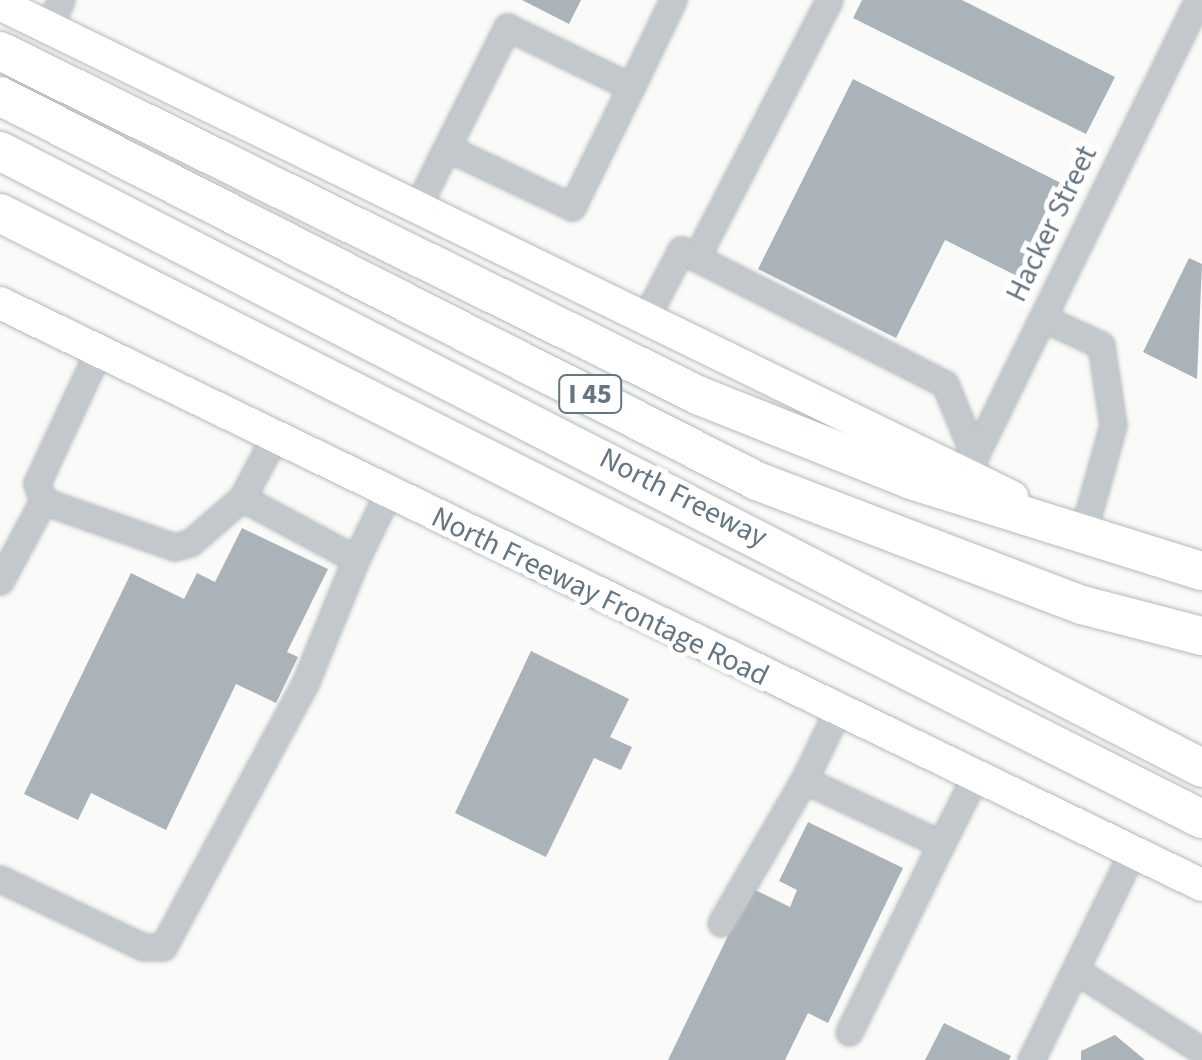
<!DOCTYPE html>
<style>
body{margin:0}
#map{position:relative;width:1202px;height:1060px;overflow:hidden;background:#fafaf8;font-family:"Source Sans 3",sans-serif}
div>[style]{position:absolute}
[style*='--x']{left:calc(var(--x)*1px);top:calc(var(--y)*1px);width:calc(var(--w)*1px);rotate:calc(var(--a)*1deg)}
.building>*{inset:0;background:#aab3b9}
.roads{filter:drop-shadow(0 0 2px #b5babe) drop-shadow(0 0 2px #b5babe)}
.minor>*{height:25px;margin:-12.5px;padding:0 12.5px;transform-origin:12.5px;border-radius:12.5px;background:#c3c8cc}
.major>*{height:32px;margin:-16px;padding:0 16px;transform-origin:16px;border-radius:16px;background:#fff}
.highway>*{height:38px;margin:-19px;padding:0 19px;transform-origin:19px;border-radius:19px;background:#fff}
span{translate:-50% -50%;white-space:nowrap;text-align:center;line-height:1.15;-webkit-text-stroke:10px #fff;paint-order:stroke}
.shield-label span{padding:2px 8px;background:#fff;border:2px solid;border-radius:8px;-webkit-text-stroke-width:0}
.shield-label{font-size:28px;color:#657683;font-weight:700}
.street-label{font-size:30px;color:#657683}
</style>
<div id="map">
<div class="building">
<i style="clip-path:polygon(522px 0,581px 0,569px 24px)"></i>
<i style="clip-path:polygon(862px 0,962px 0,1115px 77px,1086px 134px,853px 18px)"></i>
<i style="clip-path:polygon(853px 79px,1063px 184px,1017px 276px,945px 240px,896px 338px,758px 269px)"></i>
<i style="clip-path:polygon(1189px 258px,1202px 264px,1197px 379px,1143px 352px)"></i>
<i style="clip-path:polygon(242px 528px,328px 569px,287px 652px,298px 657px,276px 703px,236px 684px,166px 830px,91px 793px,78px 820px,24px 794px,131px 573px,184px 599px,197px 573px,215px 582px)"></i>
<i style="clip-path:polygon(531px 651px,629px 699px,610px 737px,632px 747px,621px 770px,594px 758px,546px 857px,455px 813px)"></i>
<i style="clip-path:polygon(808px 822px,903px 868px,828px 1023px,808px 1013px,785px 1060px,668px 1060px,751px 888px,790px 907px,797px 890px,779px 881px)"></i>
<i style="clip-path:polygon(944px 1023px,1011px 1056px,1009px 1060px,925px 1060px)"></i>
<i style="clip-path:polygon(1115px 1035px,1145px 1060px,1081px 1060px,1081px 1051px)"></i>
</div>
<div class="roads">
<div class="minor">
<i style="--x:48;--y:27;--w:30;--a:-64"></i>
<i style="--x:631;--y:87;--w:97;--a:-64.2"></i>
<i style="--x:417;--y:208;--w:55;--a:-63.9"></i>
<i style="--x:441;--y:159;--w:148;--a:-63.4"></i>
<i style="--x:507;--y:27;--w:138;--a:25.8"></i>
<i style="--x:631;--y:87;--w:134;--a:116.2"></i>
<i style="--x:572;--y:207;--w:138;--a:-154.7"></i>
<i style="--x:696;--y:258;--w:290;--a:-62.7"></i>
<i style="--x:1043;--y:318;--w:64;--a:25"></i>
<i style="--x:1101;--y:345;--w:81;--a:81.5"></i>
<i style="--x:1113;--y:425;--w:105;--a:105.5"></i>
<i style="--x:645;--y:319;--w:78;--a:-62.4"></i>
<i style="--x:681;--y:250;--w:296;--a:26.9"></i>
<i style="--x:945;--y:384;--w:79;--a:67.7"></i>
<i style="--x:98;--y:352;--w:145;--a:115"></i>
<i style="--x:37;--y:483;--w:19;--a:72"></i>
<i style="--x:43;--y:501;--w:139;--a:19.3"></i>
<i style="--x:174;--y:547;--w:16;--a:-14"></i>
<i style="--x:190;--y:543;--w:69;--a:-40.9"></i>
<i style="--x:242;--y:498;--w:68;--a:-61.9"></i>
<i style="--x:965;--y:476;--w:530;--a:-63.92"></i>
<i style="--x:242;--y:498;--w:129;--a:28.2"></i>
<i style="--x:356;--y:559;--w:73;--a:-64.1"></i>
<i style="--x:0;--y:581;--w:91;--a:-61.7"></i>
<i style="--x:837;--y:712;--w:76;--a:115.9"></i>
<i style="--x:804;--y:780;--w:151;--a:25"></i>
<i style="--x:941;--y:844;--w:75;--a:-63.1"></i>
<i style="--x:0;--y:879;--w:158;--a:25.4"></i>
<i style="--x:143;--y:947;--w:20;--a:0"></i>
<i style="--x:163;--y:947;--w:302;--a:-61.7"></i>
<i style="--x:306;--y:681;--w:132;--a:-67.7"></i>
<i style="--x:721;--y:923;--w:165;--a:-59.9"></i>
<i style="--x:1075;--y:970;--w:151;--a:32.5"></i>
<i style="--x:849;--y:1032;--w:209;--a:-63.9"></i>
<i style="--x:1031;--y:1060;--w:233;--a:-64"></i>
</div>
<div class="major">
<i style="--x:0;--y:4;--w:1126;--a:25.97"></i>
<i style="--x:0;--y:303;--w:1335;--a:25.84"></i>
</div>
<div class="highway">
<i style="--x:0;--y:51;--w:780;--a:26.24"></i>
<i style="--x:700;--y:396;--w:227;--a:21.7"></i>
<i style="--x:911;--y:480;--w:305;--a:17.4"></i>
<i style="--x:0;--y:96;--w:849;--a:26.96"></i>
<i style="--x:757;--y:481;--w:348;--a:20.9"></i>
<i style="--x:1082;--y:605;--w:124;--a:14.5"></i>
<i style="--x:0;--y:151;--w:1351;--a:27.17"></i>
<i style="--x:0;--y:213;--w:1346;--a:26.76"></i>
</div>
</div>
<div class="shield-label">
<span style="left:590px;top:394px">I 45</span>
</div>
<div class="street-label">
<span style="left:1052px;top:224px;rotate:-64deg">Hacker Street</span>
<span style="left:683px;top:498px;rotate:27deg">North Freeway</span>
<span style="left:600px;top:597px;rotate:26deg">North Freeway Frontage Road</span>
</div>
</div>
